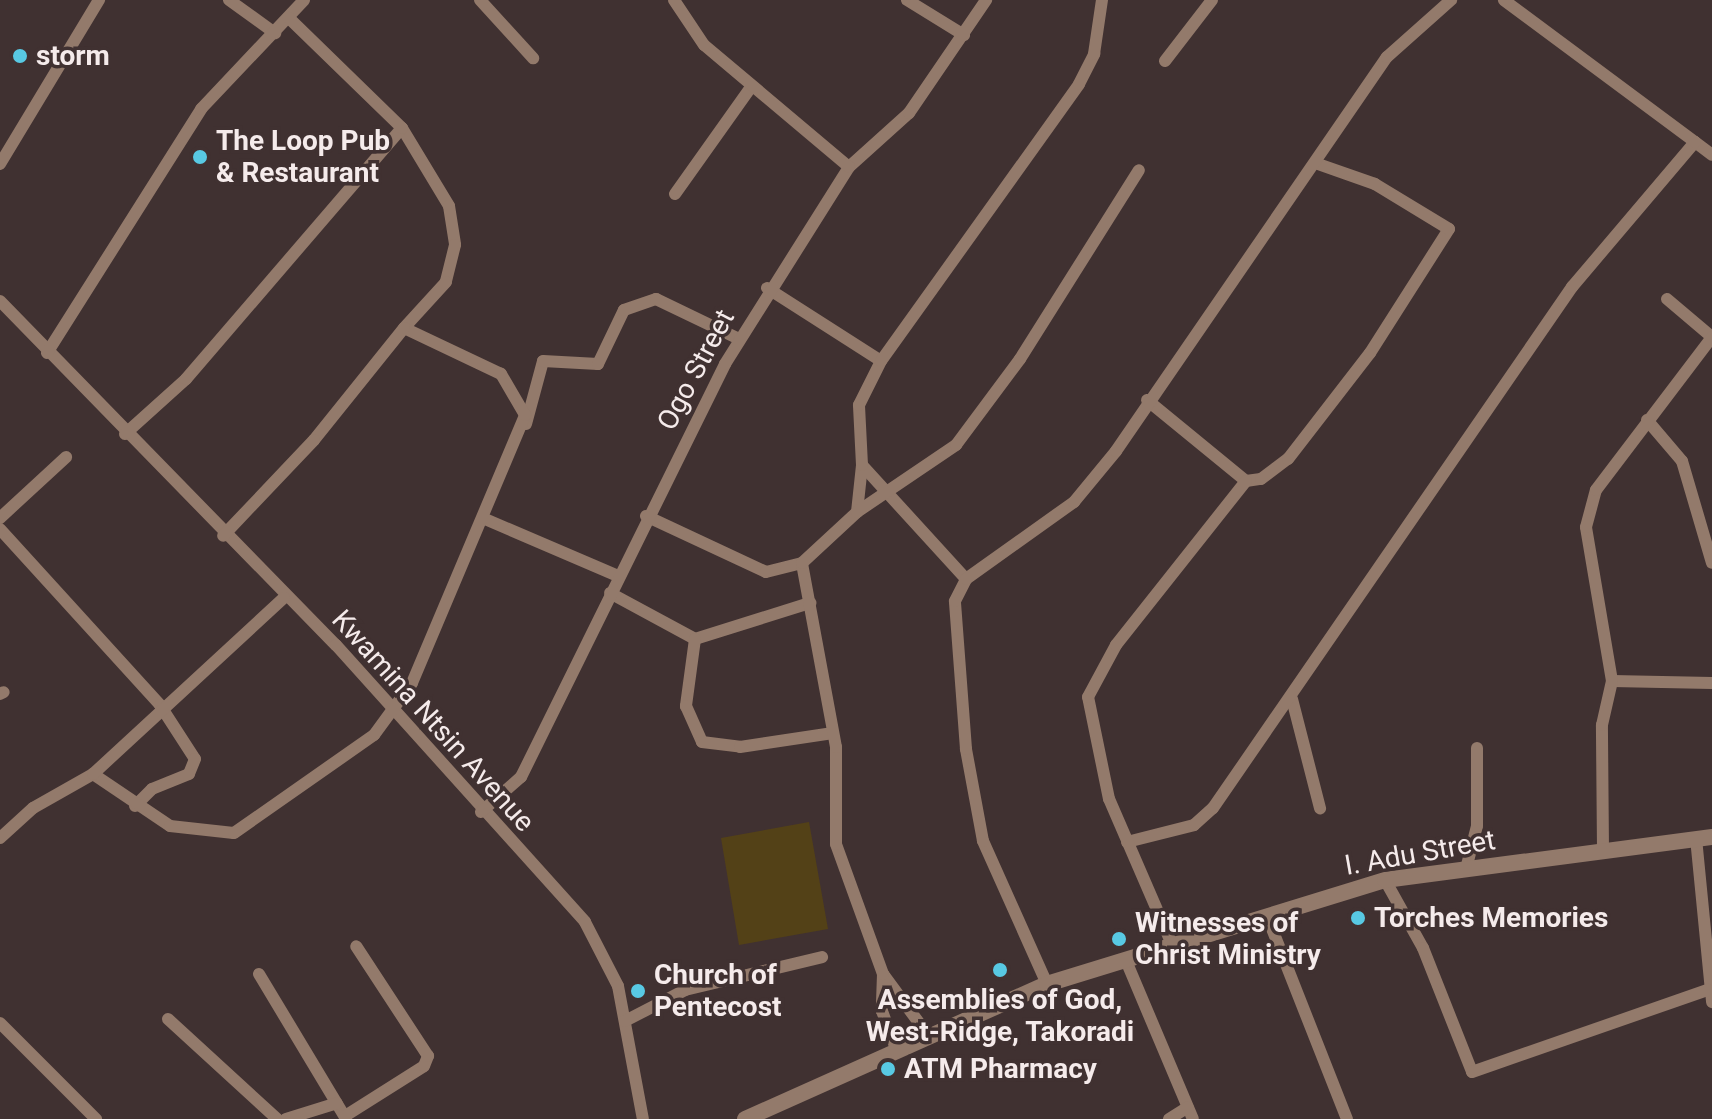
<!DOCTYPE html>
<style>
body{margin:0}
#map{position:relative;width:1712px;height:1119px;overflow:hidden;background:#403131;font-family:Roboto,sans-serif}
div>[style]{position:absolute}
[style*='--x']{left:calc(var(--x)*1px);top:calc(var(--y)*1px);width:calc(var(--w)*1px);rotate:calc(var(--a)*1deg)}
.green>*{inset:0;background:#534117}
.minor>*{height:12px;margin:-6px;padding:0 6px;transform-origin:6px;border-radius:6px;background:#937a6b}
.tertiary>*{height:16px;margin:-8px;padding:0 8px;transform-origin:8px;border-radius:8px;background:#937a6b}
.dots>*{width:22px;height:22px;translate:-50% -50%;box-sizing:border-box;border:4px solid #403131;border-radius:50%}
span{translate:-50% -50%;white-space:nowrap;text-align:center;line-height:1.15;-webkit-text-stroke:7px #403131;paint-order:stroke}
.poi-label{font-size:28px;color:#f5ebeb;font-weight:700}
.left{translate:0 -50%;text-align:left}
.street-label{font-size:28px;color:#f5ebeb}
</style>
<div id="map">
<div class="green">
<i style="clip-path:polygon(809px 822px,828px 929px,739px 945px,721px 838px)"></i>
</div>
<div class="minor">
<i style="--x:229;--y:0;--w:57;--a:35.7"></i>
<i style="--x:480;--y:0;--w:79;--a:47.6"></i>
<i style="--x:907;--y:0;--w:67;--a:31.6"></i>
<i style="--x:1165;--y:61;--w:77;--a:-52.4"></i>
<i style="--x:402;--y:128;--w:91;--a:58.9"></i>
<i style="--x:449;--y:206;--w:39;--a:81"></i>
<i style="--x:455;--y:245;--w:38;--a:104"></i>
<i style="--x:446;--y:282;--w:62;--a:132.4"></i>
<i style="--x:1695;--y:142;--w:21;--a:37"></i>
<i style="--x:0;--y:164;--w:192;--a:-58.9"></i>
<i style="--x:849;--y:167;--w:81;--a:-42"></i>
<i style="--x:909;--y:113;--w:137;--a:-55.7"></i>
<i style="--x:675;--y:194;--w:131;--a:-54.6"></i>
<i style="--x:767;--y:288;--w:135;--a:32.6"></i>
<i style="--x:1667;--y:299;--w:59;--a:40.2"></i>
<i style="--x:0;--y:301;--w:481;--a:45.7"></i>
<i style="--x:336;--y:645;--w:372;--a:48"></i>
<i style="--x:585;--y:922;--w:72;--a:62.7"></i>
<i style="--x:618;--y:986;--w:135;--a:79.4"></i>
<i style="--x:47;--y:353;--w:289;--a:-57.7"></i>
<i style="--x:201;--y:109;--w:150;--a:-46.6"></i>
<i style="--x:1147;--y:400;--w:128;--a:39.3"></i>
<i style="--x:1246;--y:481;--w:15;--a:-8"></i>
<i style="--x:1261;--y:479;--w:34;--a:-37"></i>
<i style="--x:1288;--y:459;--w:134;--a:-52.3"></i>
<i style="--x:1370;--y:353;--w:147;--a:-57.5"></i>
<i style="--x:1449;--y:229;--w:87;--a:-148.7"></i>
<i style="--x:1375;--y:184;--w:60;--a:-160.7"></i>
<i style="--x:1647;--y:420;--w:54;--a:49.5"></i>
<i style="--x:1682;--y:461;--w:106;--a:73.6"></i>
<i style="--x:526;--y:424;--w:65;--a:-74.9"></i>
<i style="--x:543;--y:361;--w:55;--a:3.1"></i>
<i style="--x:598;--y:364;--w:60;--a:-64.3"></i>
<i style="--x:624;--y:310;--w:34;--a:-19"></i>
<i style="--x:656;--y:299;--w:92;--a:25.7"></i>
<i style="--x:125;--y:434;--w:82;--a:-42"></i>
<i style="--x:186;--y:379;--w:331;--a:-49.3"></i>
<i style="--x:402;--y:128;--w:158;--a:-135.8"></i>
<i style="--x:857;--y:512;--w:47;--a:-83.9"></i>
<i style="--x:646;--y:516;--w:132;--a:25"></i>
<i style="--x:766;--y:572;--w:37;--a:-14"></i>
<i style="--x:0;--y:518;--w:90;--a:-42.7"></i>
<i style="--x:485;--y:519;--w:145;--a:23.2"></i>
<i style="--x:0;--y:529;--w:238;--a:47.7"></i>
<i style="--x:160;--y:705;--w:64;--a:57.1"></i>
<i style="--x:195;--y:759;--w:16;--a:112"></i>
<i style="--x:189;--y:774;--w:40;--a:158"></i>
<i style="--x:152;--y:789;--w:24;--a:135"></i>
<i style="--x:966;--y:579;--w:154;--a:-132.4"></i>
<i style="--x:862;--y:465;--w:60;--a:-92.9"></i>
<i style="--x:859;--y:405;--w:49;--a:-63.4"></i>
<i style="--x:881;--y:361;--w:340;--a:-54.4"></i>
<i style="--x:1079;--y:84;--w:34;--a:-63"></i>
<i style="--x:1094;--y:54;--w:55;--a:-81.6"></i>
<i style="--x:610;--y:593;--w:97;--a:28.4"></i>
<i style="--x:695;--y:639;--w:121;--a:-17.4"></i>
<i style="--x:695;--y:639;--w:68;--a:97.7"></i>
<i style="--x:686;--y:706;--w:39;--a:66"></i>
<i style="--x:702;--y:742;--w:38;--a:7"></i>
<i style="--x:740;--y:747;--w:94;--a:-8.6"></i>
<i style="--x:1612;--y:681;--w:100;--a:1.1"></i>
<i style="--x:0;--y:694;--w:4;--a:-27"></i>
<i style="--x:1292;--y:699;--w:113;--a:75.6"></i>
<i style="--x:93;--y:774;--w:93;--a:34"></i>
<i style="--x:170;--y:826;--w:64;--a:6.2"></i>
<i style="--x:234;--y:833;--w:171;--a:-35"></i>
<i style="--x:374;--y:735;--w:64;--a:-53.8"></i>
<i style="--x:412;--y:683;--w:291;--a:-67.1"></i>
<i style="--x:525;--y:415;--w:48;--a:-120.3"></i>
<i style="--x:501;--y:374;--w:107;--a:-154.6"></i>
<i style="--x:404;--y:328;--w:144;--a:128.8"></i>
<i style="--x:314;--y:440;--w:132;--a:133.5"></i>
<i style="--x:481;--y:812;--w:53;--a:-41.2"></i>
<i style="--x:521;--y:777;--w:461;--a:-63.7"></i>
<i style="--x:725;--y:364;--w:233;--a:-57.8"></i>
<i style="--x:849;--y:167;--w:189;--a:-139.9"></i>
<i style="--x:704;--y:45;--w:54;--a:-123.7"></i>
<i style="--x:0;--y:838;--w:45;--a:-42.3"></i>
<i style="--x:33;--y:808;--w:69;--a:-29.5"></i>
<i style="--x:93;--y:774;--w:260;--a:-42.7"></i>
<i style="--x:1696;--y:838;--w:165;--a:84.4"></i>
<i style="--x:1127;--y:842;--w:69;--a:-14.2"></i>
<i style="--x:1194;--y:825;--w:25;--a:-42"></i>
<i style="--x:1213;--y:808;--w:633;--a:-55.43"></i>
<i style="--x:1572;--y:287;--w:190;--a:-49.7"></i>
<i style="--x:1695;--y:142;--w:238;--a:-143.4"></i>
<i style="--x:1603;--y:850;--w:125;--a:-90.5"></i>
<i style="--x:1602;--y:725;--w:45;--a:-77.2"></i>
<i style="--x:1612;--y:681;--w:156;--a:-99.6"></i>
<i style="--x:1586;--y:527;--w:38;--a:-75"></i>
<i style="--x:1596;--y:490;--w:192;--a:-52.8"></i>
<i style="--x:1466;--y:869;--w:44;--a:-75.7"></i>
<i style="--x:1477;--y:826;--w:78;--a:-90"></i>
<i style="--x:1385;--y:880;--w:78;--a:60.8"></i>
<i style="--x:1423;--y:948;--w:133;--a:68.4"></i>
<i style="--x:1472;--y:1072;--w:250;--a:-19.2"></i>
<i style="--x:1267;--y:916;--w:218;--a:68.5"></i>
<i style="--x:1174;--y:949;--w:163;--a:-113.4"></i>
<i style="--x:1109;--y:799;--w:104;--a:-101.6"></i>
<i style="--x:1088;--y:697;--w:59;--a:-61.7"></i>
<i style="--x:1116;--y:645;--w:209;--a:-51.6"></i>
<i style="--x:1127;--y:963;--w:169;--a:67.1"></i>
<i style="--x:259;--y:974;--w:169;--a:59"></i>
<i style="--x:883;--y:974;--w:37;--a:92"></i>
<i style="--x:882;--y:1011;--w:40;--a:69.8"></i>
<i style="--x:1047;--y:984;--w:157;--a:-114.1"></i>
<i style="--x:983;--y:841;--w:94;--a:-100.5"></i>
<i style="--x:966;--y:749;--w:148;--a:-94.3"></i>
<i style="--x:955;--y:601;--w:25;--a:-63"></i>
<i style="--x:966;--y:579;--w:133;--a:-35.5"></i>
<i style="--x:1074;--y:502;--w:66;--a:-50.5"></i>
<i style="--x:1116;--y:451;--w:478;--a:-55.5"></i>
<i style="--x:1387;--y:57;--w:86;--a:-41.7"></i>
<i style="--x:168;--y:1019;--w:148;--a:42.5"></i>
<i style="--x:625;--y:1021;--w:68;--a:-27.3"></i>
<i style="--x:685;--y:990;--w:141;--a:-13.5"></i>
<i style="--x:0;--y:1023;--w:136;--a:45"></i>
<i style="--x:928;--y:1035;--w:76;--a:-126.4"></i>
<i style="--x:883;--y:974;--w:138;--a:-109.9"></i>
<i style="--x:836;--y:844;--w:97;--a:-90"></i>
<i style="--x:836;--y:747;--w:187;--a:-100.5"></i>
<i style="--x:802;--y:563;--w:75;--a:-42.8"></i>
<i style="--x:857;--y:512;--w:120;--a:-34.1"></i>
<i style="--x:956;--y:445;--w:107;--a:-53.3"></i>
<i style="--x:1020;--y:359;--w:223;--a:-57.8"></i>
<i style="--x:345;--y:1116;--w:93;--a:-32.3"></i>
<i style="--x:424;--y:1066;--w:11;--a:-68"></i>
<i style="--x:428;--y:1056;--w:131;--a:-123.2"></i>
<i style="--x:286;--y:1119;--w:53;--a:-17.4"></i>
<i style="--x:1169;--y:1119;--w:22;--a:-32"></i>
</div>
<div class="tertiary">
<i style="--x:745;--y:1119;--w:331;--a:-24.1"></i>
<i style="--x:1047;--y:984;--w:354;--a:-17.1"></i>
<i style="--x:1385;--y:880;--w:330;--a:-7.5"></i>
</div>
<div class="dots">
<i style="left:20px;top:56px;background:#58c9e3"></i>
<i style="left:200px;top:157px;background:#58c9e3"></i>
<i style="left:1358px;top:918px;background:#58c9e3"></i>
<i style="left:1119px;top:939px;background:#58c9e3"></i>
<i style="left:1000px;top:970px;background:#58c9e3"></i>
<i style="left:638px;top:991px;background:#58c9e3"></i>
<i style="left:888px;top:1069px;background:#58c9e3"></i>
</div>
<div class="poi-label">
<span class="left" style="left:36px;top:56px">storm</span>
<span class="left" style="left:216px;top:157px">The Loop Pub<br>&amp; Restaurant</span>
<span class="left" style="left:1374px;top:918px">Torches Memories</span>
<span class="left" style="left:1135px;top:939px">Witnesses of<br>Christ Ministry</span>
<span class="left" style="left:654px;top:991px">Church of<br>Pentecost</span>
<span style="left:1000px;top:1016px">Assemblies of God,<br>West-Ridge, Takoradi</span>
<span class="left" style="left:904px;top:1069px">ATM Pharmacy</span>
</div>
<div class="street-label">
<span style="left:696px;top:370px;rotate:-62deg">Ogo Street</span>
<span style="left:433px;top:721px;rotate:48deg">Kwamina Ntsin Avenue</span>
<span style="left:1420px;top:853px;rotate:-10deg">I. Adu Street</span>
</div>
</div>
